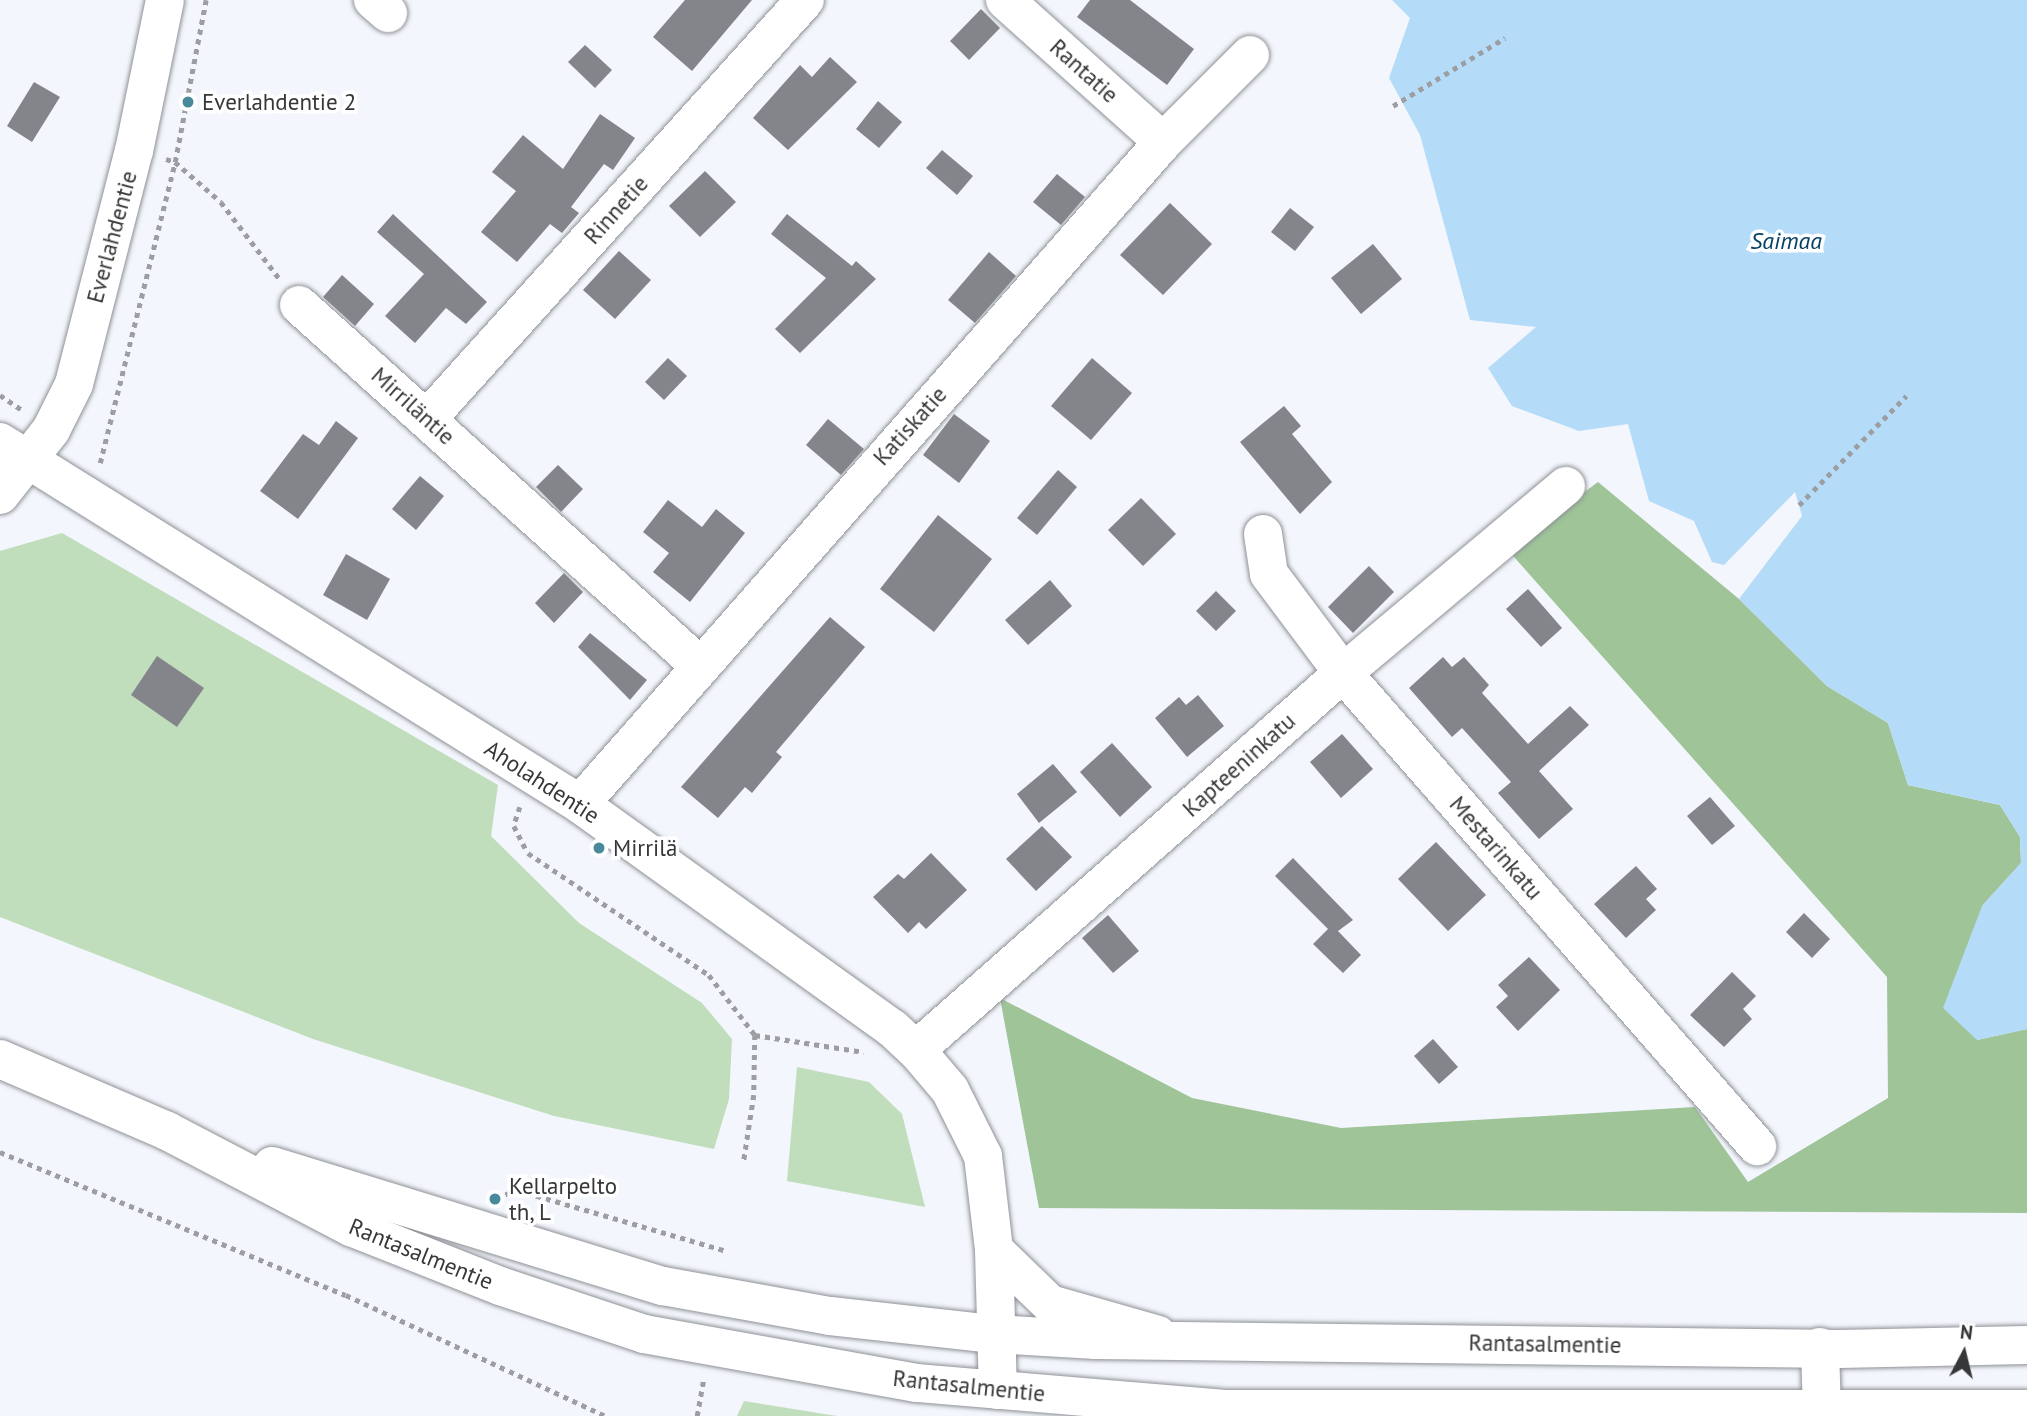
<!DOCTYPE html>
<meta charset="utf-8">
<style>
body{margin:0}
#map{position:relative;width:2027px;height:1416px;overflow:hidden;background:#f3f6fc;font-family:"PT Sans",sans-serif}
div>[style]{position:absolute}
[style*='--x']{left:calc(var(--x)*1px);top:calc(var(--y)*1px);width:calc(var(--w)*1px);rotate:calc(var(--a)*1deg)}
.green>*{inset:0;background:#c0ddbc}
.forest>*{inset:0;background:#9ec498}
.water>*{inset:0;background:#b4dbf8}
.building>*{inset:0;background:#83858a}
.path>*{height:4.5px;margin-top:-2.25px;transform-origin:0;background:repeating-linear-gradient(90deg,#9c9ea2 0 5px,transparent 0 10px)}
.roads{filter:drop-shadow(0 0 2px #8e9196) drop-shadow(0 0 2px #8e9196)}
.minor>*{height:38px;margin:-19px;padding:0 19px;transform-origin:19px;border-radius:19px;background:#fff}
.highway>*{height:38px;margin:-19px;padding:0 19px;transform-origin:19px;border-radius:19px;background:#fff}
.dots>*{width:19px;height:19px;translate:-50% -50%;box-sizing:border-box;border:4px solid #fff;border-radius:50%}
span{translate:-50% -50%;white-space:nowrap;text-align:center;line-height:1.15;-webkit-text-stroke:7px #fff;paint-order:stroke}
.street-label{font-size:23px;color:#363739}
.poi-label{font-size:23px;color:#363739}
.left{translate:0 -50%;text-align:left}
.water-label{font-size:24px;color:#044164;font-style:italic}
.north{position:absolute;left:1929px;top:1318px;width:70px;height:70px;-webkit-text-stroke:5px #fff;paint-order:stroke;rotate:7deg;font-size:19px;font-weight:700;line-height:28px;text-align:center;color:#363739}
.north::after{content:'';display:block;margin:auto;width:24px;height:32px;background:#363739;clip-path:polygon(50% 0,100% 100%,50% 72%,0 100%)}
</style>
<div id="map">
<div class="green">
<i style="clip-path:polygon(62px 533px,498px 785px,491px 836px,579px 923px,702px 1003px,732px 1039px,729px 1099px,714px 1149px,554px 1116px,313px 1039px,0 917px,0 551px)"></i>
<i style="clip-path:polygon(797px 1067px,869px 1082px,902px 1114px,925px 1207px,787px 1181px)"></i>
<i style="clip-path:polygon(744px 1401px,837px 1416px,737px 1416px)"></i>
</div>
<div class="forest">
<i style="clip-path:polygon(1598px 482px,1739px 599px,1827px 686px,1888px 723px,1908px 785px,2000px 805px,2020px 837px,2021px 863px,1982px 906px,1977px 1040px,2027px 1029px,2027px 1213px,1039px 1208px,1000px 998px,1192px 1098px,1341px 1128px,1695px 1107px,1748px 1182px,1888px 1098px,1887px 977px,1507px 549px)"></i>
</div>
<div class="water">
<i style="clip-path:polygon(1392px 0,2027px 0,2027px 1029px,1977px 1040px,1943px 1008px,1982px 906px,2021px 863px,2020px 837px,2000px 805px,1908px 785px,1888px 723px,1827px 686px,1739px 599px,1802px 516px,1795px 492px,1724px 565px,1712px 562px,1694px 521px,1649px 501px,1628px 424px,1579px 431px,1512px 406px,1488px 368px,1536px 327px,1470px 320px,1420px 135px,1389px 78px,1410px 18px)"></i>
</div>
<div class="building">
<i style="clip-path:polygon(685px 0,752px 0,692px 71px,653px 37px)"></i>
<i style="clip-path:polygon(1090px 0,1130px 0,1194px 49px,1167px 85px,1077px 17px)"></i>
<i style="clip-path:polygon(981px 9px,1000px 28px,969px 60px,950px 41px)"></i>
<i style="clip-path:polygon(585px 45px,612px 70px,595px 88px,568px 62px)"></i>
<i style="clip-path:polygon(830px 57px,857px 82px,788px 150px,753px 118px,800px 65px,812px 77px)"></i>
<i style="clip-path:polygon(34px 82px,60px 97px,32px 142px,7px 126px)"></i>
<i style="clip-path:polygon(878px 101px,902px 122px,879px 148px,856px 129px)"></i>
<i style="clip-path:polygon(600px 114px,635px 138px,613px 170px,604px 164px,571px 207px,579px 213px,562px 233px,550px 224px,517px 262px,481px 232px,516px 191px,492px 172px,523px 135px,563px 169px)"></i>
<i style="clip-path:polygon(942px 150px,973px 176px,957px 195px,926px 168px)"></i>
<i style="clip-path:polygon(705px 171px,736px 202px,700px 237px,669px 206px)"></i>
<i style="clip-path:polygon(1057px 174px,1085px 197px,1061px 225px,1033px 202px)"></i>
<i style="clip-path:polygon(1170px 203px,1212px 244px,1163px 295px,1120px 255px)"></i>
<i style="clip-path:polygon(1290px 208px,1314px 227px,1295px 251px,1271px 232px)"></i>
<i style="clip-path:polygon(393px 214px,487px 302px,466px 324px,446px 308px,415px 343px,385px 316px,424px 274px,377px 232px)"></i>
<i style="clip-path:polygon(787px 214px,852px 266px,856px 261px,876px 279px,800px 353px,775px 329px,826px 278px,771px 234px)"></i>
<i style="clip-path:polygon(1373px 244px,1402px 279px,1361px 314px,1331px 278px)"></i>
<i style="clip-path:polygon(619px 251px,651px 280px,615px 319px,583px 290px)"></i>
<i style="clip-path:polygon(989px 252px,1016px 276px,975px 323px,948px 300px)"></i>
<i style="clip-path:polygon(342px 275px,374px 304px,355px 326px,323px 297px)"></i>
<i style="clip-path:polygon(668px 358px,687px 376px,664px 400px,645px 382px)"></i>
<i style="clip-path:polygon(1092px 358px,1132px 393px,1091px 440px,1051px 406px)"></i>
<i style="clip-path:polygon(1284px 406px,1301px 426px,1292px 434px,1332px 482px,1300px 514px,1240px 442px)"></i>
<i style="clip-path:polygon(954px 414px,990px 441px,959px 483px,923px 455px)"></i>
<i style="clip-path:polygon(828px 419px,864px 449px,841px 475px,806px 445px)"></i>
<i style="clip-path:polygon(336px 421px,358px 438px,298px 519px,260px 491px,303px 434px,319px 445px)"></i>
<i style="clip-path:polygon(558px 465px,583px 489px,561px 512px,536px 487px)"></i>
<i style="clip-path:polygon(1058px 470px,1077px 487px,1037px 535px,1017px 518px)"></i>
<i style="clip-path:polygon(420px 476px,444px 496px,416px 530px,392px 509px)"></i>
<i style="clip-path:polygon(1141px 498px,1176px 534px,1143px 566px,1108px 530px)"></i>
<i style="clip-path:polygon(668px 500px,702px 527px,716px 509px,745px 533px,690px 602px,653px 572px,669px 553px,643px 532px)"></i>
<i style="clip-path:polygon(938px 515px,992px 559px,934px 632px,880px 589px)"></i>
<i style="clip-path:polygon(346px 554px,390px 579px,367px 620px,323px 595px)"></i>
<i style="clip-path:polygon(1369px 566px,1394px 592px,1353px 633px,1328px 607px)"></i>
<i style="clip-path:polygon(564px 573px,583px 592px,554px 623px,535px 603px)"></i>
<i style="clip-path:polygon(1050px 580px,1072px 606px,1028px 645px,1005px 620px)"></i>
<i style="clip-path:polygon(1528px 589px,1562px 628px,1541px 647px,1506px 609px)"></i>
<i style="clip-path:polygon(1216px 591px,1236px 611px,1216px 631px,1196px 611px)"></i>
<i style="clip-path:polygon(830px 617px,865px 647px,776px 752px,782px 757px,752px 793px,745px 787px,718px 818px,681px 787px)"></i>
<i style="clip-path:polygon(590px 633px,647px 680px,630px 700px,578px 647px)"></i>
<i style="clip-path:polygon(157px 656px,204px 688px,177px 727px,131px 695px)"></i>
<i style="clip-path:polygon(1443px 657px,1452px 667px,1464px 657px,1489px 685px,1482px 693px,1528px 744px,1570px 706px,1589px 725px,1539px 771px,1573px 809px,1539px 839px,1498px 793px,1511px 782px,1462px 728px,1452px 737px,1409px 688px)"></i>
<i style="clip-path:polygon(1198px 695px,1224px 726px,1187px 757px,1155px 718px,1179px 697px,1186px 705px)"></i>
<i style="clip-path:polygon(1342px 734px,1373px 769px,1341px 798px,1310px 762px)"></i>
<i style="clip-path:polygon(1112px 743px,1152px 787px,1120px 817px,1080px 772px)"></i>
<i style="clip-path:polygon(1053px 764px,1077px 792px,1039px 823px,1017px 794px)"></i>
<i style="clip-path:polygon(1710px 797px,1735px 826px,1712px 845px,1687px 816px)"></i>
<i style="clip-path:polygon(1042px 826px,1072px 857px,1036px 891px,1006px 859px)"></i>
<i style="clip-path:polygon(1436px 842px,1486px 895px,1448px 931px,1398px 879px)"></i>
<i style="clip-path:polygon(931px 853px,967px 890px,926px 929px,919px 922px,908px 933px,873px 897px,898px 874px,904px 879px)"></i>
<i style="clip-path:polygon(1293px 858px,1353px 920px,1338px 931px,1361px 955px,1343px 973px,1313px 944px,1328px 929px,1275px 876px)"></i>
<i style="clip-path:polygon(1636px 866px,1657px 889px,1646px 899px,1656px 910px,1626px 938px,1594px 904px)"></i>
<i style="clip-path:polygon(1804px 913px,1830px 939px,1812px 958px,1786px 932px)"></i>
<i style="clip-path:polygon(1108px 915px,1139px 951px,1113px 973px,1082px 938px)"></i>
<i style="clip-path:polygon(1529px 957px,1560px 990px,1518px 1031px,1496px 1007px,1508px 996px,1498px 985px)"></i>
<i style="clip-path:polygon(1732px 972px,1756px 996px,1743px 1009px,1752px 1019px,1724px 1047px,1690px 1015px)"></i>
<i style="clip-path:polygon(1433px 1039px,1458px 1067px,1439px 1084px,1414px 1056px)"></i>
</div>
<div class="path">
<i style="--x:1393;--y:106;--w:131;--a:-31.3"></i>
<i style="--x:166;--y:159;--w:9;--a:18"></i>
<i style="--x:175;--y:162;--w:61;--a:41"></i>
<i style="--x:221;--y:202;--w:96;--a:52.7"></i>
<i style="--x:0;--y:395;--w:27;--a:34"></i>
<i style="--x:100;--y:463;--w:310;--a:-76"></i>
<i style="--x:175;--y:162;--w:165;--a:-79.2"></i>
<i style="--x:1799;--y:505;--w:153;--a:-45.5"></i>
<i style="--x:520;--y:807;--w:20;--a:108"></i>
<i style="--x:514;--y:826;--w:30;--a:63"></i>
<i style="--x:528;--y:853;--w:218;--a:34"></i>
<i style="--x:709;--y:975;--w:76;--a:52.5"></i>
<i style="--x:755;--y:1035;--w:60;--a:91"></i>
<i style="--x:754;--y:1095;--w:66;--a:98.7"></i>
<i style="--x:755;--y:1035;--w:110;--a:8.9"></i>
<i style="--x:0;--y:1152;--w:374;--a:22.5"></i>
<i style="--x:346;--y:1295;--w:287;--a:25"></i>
<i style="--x:496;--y:1198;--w:22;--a:-21"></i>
<i style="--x:517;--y:1190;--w:219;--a:16.2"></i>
<i style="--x:697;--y:1416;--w:36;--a:-80"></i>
</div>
<div class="roads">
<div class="minor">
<i style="--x:373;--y:0;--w:20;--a:41"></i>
<i style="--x:1005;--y:0;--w:212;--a:41.9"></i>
<i style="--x:299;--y:305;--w:537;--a:41.98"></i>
<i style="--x:427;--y:419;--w:564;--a:-47.94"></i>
<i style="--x:0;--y:442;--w:684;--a:31.97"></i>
<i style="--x:580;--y:804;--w:384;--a:35.7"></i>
<i style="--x:892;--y:1028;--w:33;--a:43"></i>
<i style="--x:916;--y:1050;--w:52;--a:49.6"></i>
<i style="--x:950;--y:1090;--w:74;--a:63.4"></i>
<i style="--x:983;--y:1156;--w:95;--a:83.3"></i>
<i style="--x:994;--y:1250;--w:140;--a:88.4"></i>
<i style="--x:0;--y:495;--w:83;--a:-51.9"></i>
<i style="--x:51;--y:430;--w:51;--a:-63.4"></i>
<i style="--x:74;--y:384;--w:241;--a:-75.6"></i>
<i style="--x:134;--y:151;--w:154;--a:-78.4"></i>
<i style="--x:1263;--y:534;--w:40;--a:81.5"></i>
<i style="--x:1269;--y:574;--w:124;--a:53.2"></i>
<i style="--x:1343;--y:673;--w:629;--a:48.81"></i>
<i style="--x:580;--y:804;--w:882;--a:-48.63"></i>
<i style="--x:1163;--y:142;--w:123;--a:-45"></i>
<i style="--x:916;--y:1050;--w:570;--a:-41.44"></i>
<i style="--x:1343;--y:673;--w:291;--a:-40"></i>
<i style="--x:994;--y:1250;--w:78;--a:44"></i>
<i style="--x:1050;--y:1304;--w:112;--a:16"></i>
<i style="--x:1820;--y:1347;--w:69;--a:88.3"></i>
</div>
<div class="highway">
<i style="--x:0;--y:1059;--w:182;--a:23.3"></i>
<i style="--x:167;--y:1131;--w:208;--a:27.6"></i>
<i style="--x:351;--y:1227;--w:160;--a:21.6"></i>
<i style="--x:500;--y:1286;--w:152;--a:18.4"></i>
<i style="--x:644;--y:1334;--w:277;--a:10.2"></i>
<i style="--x:917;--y:1383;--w:308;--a:4.8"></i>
<i style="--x:1224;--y:1409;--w:803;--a:0"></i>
<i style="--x:272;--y:1166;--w:409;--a:17.1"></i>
<i style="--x:663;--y:1286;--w:170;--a:10.2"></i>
<i style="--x:830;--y:1316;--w:165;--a:6.3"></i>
<i style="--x:994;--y:1334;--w:102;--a:3.4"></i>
<i style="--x:1096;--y:1340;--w:743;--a:0.69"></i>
<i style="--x:1839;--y:1349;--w:188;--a:-1.2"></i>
</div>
</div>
<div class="dots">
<i style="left:188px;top:102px;background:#488a9b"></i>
<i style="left:599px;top:848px;background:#488a9b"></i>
<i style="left:495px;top:1199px;background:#488a9b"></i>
</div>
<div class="street-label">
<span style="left:1084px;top:71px;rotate:42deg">Rantatie</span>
<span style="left:616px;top:210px;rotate:-48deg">Rinnetie</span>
<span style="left:112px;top:237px;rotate:-75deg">Everlahdentie</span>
<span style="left:413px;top:406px;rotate:42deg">Mirriläntie</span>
<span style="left:910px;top:426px;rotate:-48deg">Katiskatie</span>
<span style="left:1239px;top:765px;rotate:-42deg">Kapteeninkatu</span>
<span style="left:542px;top:782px;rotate:33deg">Aholahdentie</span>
<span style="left:1496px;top:848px;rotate:49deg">Mestarinkatu</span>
<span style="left:421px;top:1254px;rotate:22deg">Rantasalmentie</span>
<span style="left:1545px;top:1344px;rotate:1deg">Rantasalmentie</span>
<span style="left:969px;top:1386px;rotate:6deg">Rantasalmentie</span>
</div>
<div class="poi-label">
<span class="left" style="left:202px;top:102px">Everlahdentie 2</span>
<span class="left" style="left:613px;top:848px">Mirrilä</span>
<span class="left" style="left:509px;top:1199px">Kellarpelto<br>th, L</span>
</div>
<div class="water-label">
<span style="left:1786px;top:241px">Saimaa</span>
</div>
<div class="north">N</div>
</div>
